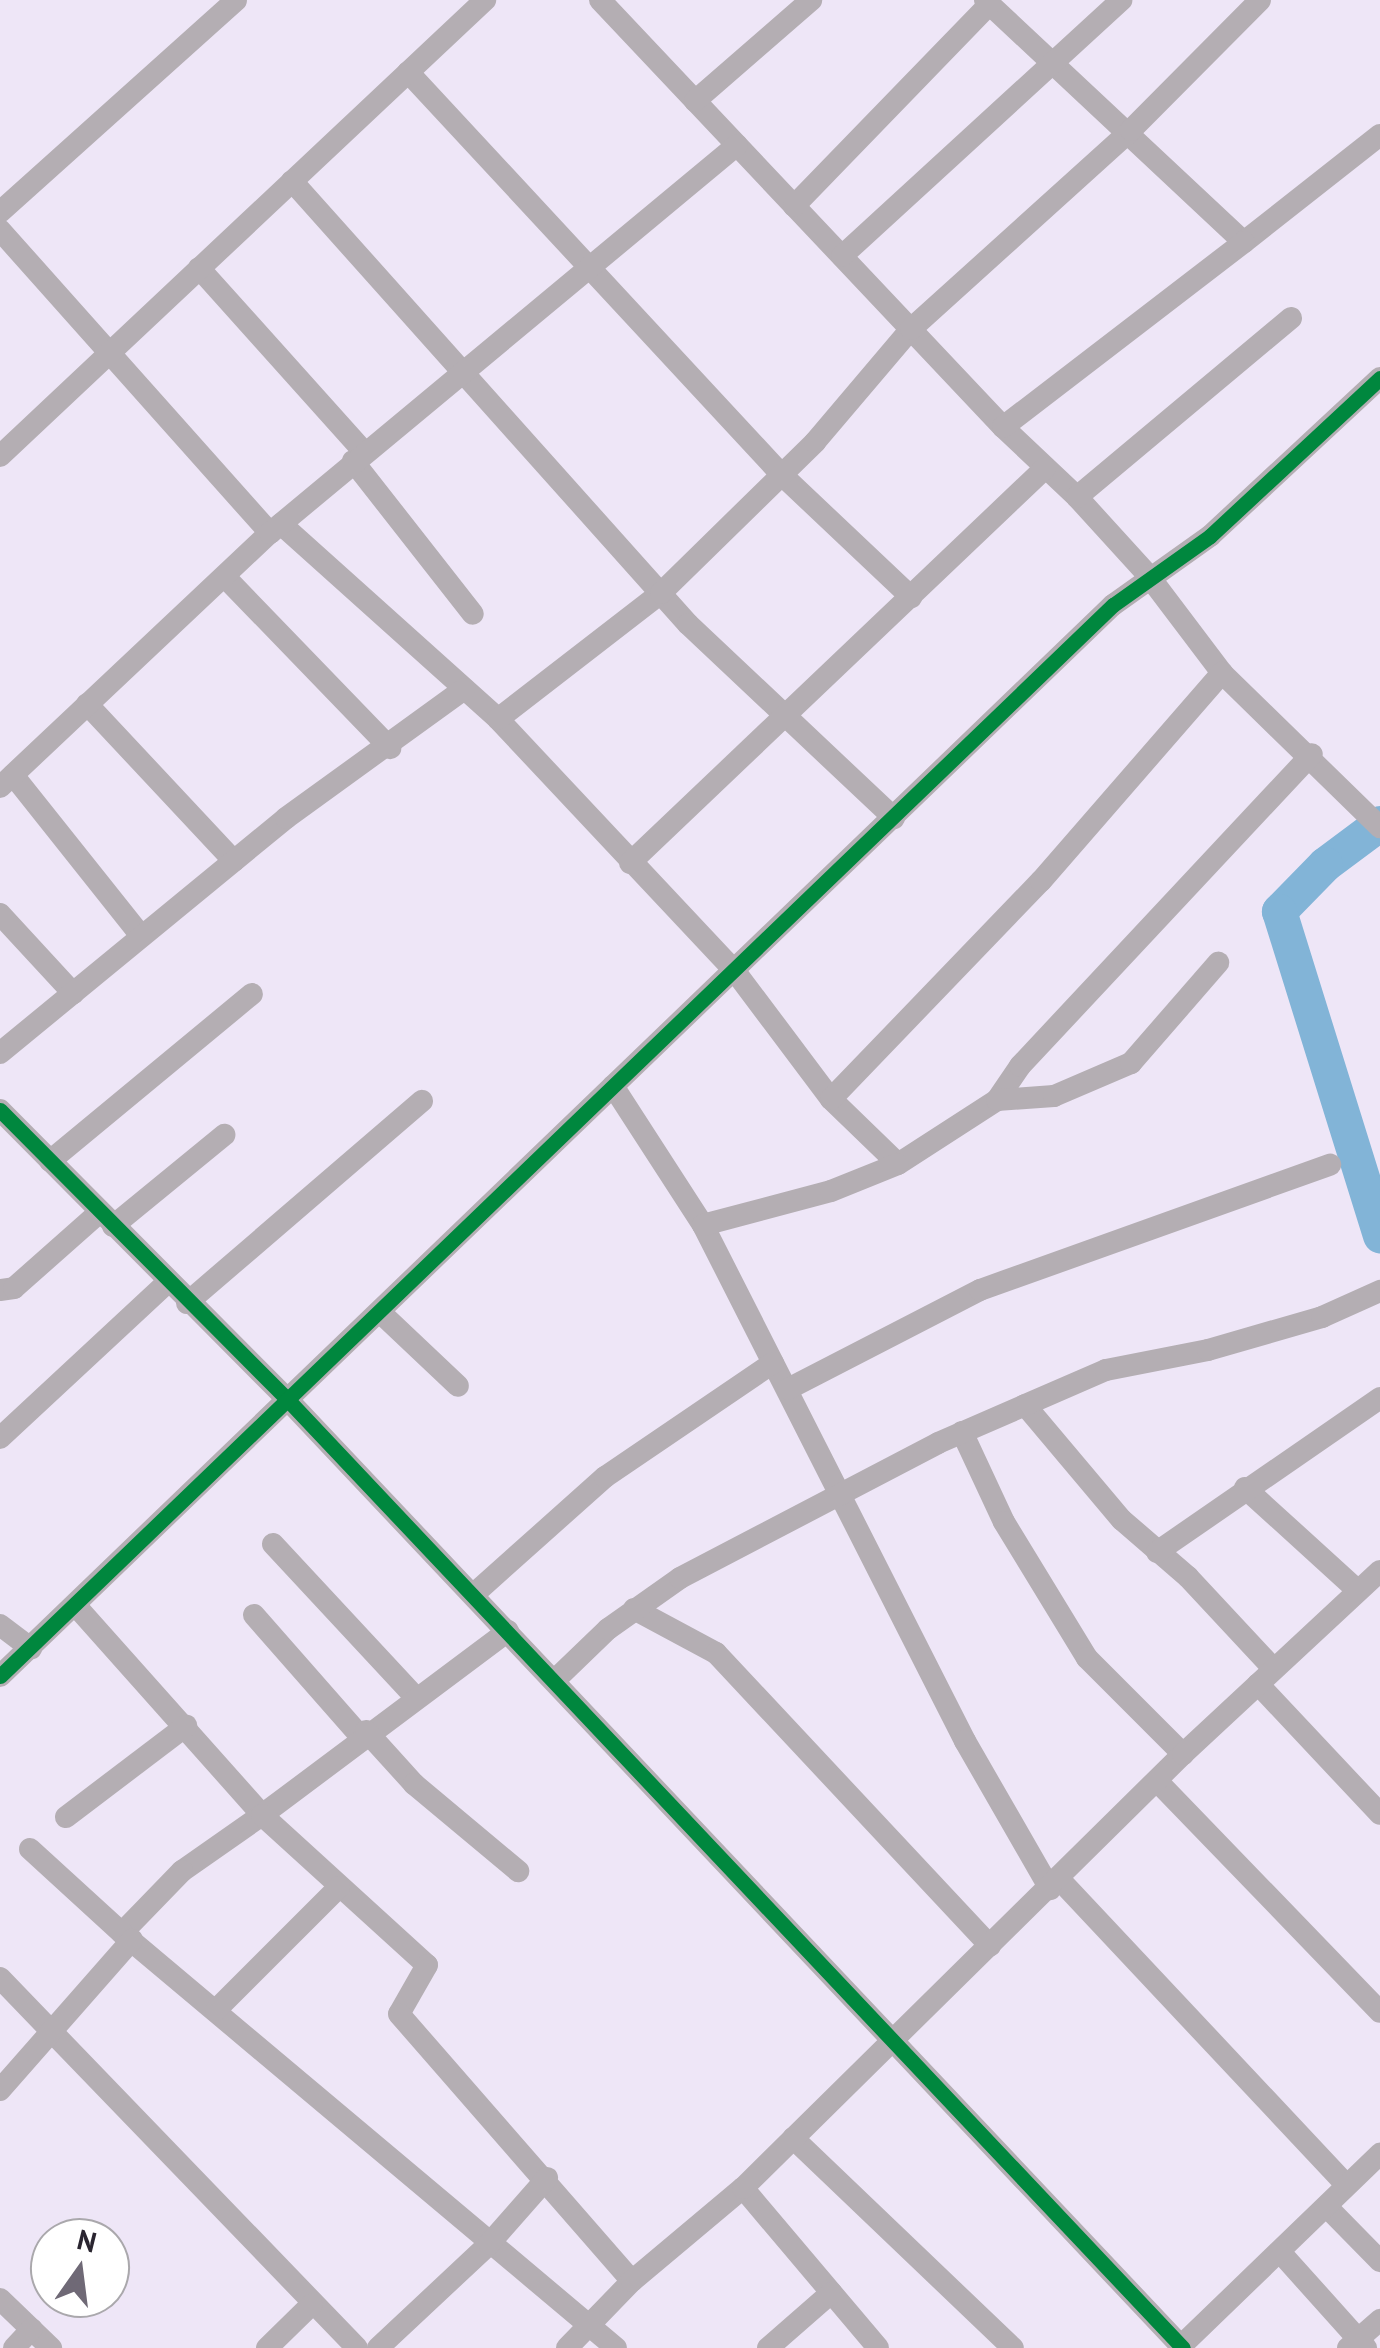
<!DOCTYPE html>
<style>
body{margin:0}
#map{position:relative;width:1380px;height:2348px;overflow:hidden;background:#eee6f7;font-family:"PT Sans",sans-serif}
div>[style]{position:absolute}
[style*='--x']{left:calc(var(--x)*1px);top:calc(var(--y)*1px);width:calc(var(--w)*1px);rotate:calc(var(--a)*1deg)}
.river>*{height:35px;margin:-17.5px;padding:0 17.5px;transform-origin:17.5px;border-radius:17.5px;background:#82b4d7}
.minor>*{height:22px;margin:-11px;padding:0 11px;transform-origin:11px;border-radius:11px;background:#b4aeb3}
.cycleway>*{height:15px;margin:-7.5px;padding:0 7.5px;transform-origin:7.5px;border-radius:7.5px;background:#00873e}
span{translate:-50% -50%;white-space:nowrap;text-align:center;line-height:1.15;-webkit-text-stroke:8px #fff;paint-order:stroke}
.north{position:absolute;left:30px;top:2218px;width:100px;height:100px;box-sizing:border-box;background:#fff;border:2px solid #aaa8ac;border-radius:50%;rotate:14deg;font-size:28px;font-weight:700;line-height:40px;text-align:center;color:#2a2530}
.north::after{content:'';display:block;margin:auto;width:35px;height:45px;background:#6f6976;clip-path:polygon(50% 0,100% 100%,50% 72%,0 100%)}
</style>
<div id="map">
<div class="river">
<i style="--x:1380;--y:823;--w:69;--a:143.3"></i>
<i style="--x:1325;--y:864;--w:66;--a:134.4"></i>
<i style="--x:1279;--y:911;--w:340;--a:72.7"></i>
</div>
<div class="minor">
<i style="--x:600;--y:0;--w:587;--a:46.66"></i>
<i style="--x:1003;--y:427;--w:102;--a:43.4"></i>
<i style="--x:1077;--y:497;--w:105;--a:47.7"></i>
<i style="--x:1148;--y:575;--w:123;--a:52.9"></i>
<i style="--x:1222;--y:673;--w:221;--a:44.3"></i>
<i style="--x:985;--y:0;--w:354;--a:43.1"></i>
<i style="--x:1244;--y:242;--w:173;--a:-38.2"></i>
<i style="--x:408;--y:72;--w:550;--a:47.14"></i>
<i style="--x:782;--y:475;--w:178;--a:43.4"></i>
<i style="--x:695;--y:101;--w:154;--a:-41"></i>
<i style="--x:292;--y:181;--w:594;--a:48.21"></i>
<i style="--x:688;--y:624;--w:283;--a:43.3"></i>
<i style="--x:794;--y:206;--w:281;--a:-45.9"></i>
<i style="--x:0;--y:212;--w:317;--a:-41.9"></i>
<i style="--x:0;--y:230;--w:406;--a:48.3"></i>
<i style="--x:842;--y:256;--w:379;--a:-42.5"></i>
<i style="--x:199;--y:268;--w:247;--a:48.1"></i>
<i style="--x:1003;--y:427;--w:304;--a:-37.5"></i>
<i style="--x:0;--y:456;--w:666;--a:-43.23"></i>
<i style="--x:353;--y:461;--w:194;--a:51.9"></i>
<i style="--x:1077;--y:497;--w:279;--a:-39.9"></i>
<i style="--x:281;--y:524;--w:292;--a:41.9"></i>
<i style="--x:498;--y:719;--w:345;--a:46.8"></i>
<i style="--x:734;--y:970;--w:161;--a:53.1"></i>
<i style="--x:831;--y:1099;--w:93;--a:44.1"></i>
<i style="--x:898;--y:1164;--w:118;--a:-32.9"></i>
<i style="--x:997;--y:1100;--w:41;--a:-55.9"></i>
<i style="--x:1020;--y:1066;--w:427;--a:-46.9"></i>
<i style="--x:225;--y:577;--w:238;--a:46"></i>
<i style="--x:87;--y:704;--w:215;--a:46.9"></i>
<i style="--x:498;--y:719;--w:206;--a:-37.7"></i>
<i style="--x:661;--y:593;--w:216;--a:-44.4"></i>
<i style="--x:815;--y:442;--w:148;--a:-49.7"></i>
<i style="--x:911;--y:329;--w:297;--a:-42.1"></i>
<i style="--x:1131;--y:130;--w:183;--a:-45.2"></i>
<i style="--x:13;--y:775;--w:206;--a:51.5"></i>
<i style="--x:0;--y:787;--w:371;--a:-43.3"></i>
<i style="--x:270;--y:533;--w:607;--a:-39.72"></i>
<i style="--x:630;--y:863;--w:572;--a:-43.58"></i>
<i style="--x:0;--y:914;--w:108;--a:47.3"></i>
<i style="--x:0;--y:1053;--w:370;--a:-39.4"></i>
<i style="--x:286;--y:818;--w:220;--a:-35.9"></i>
<i style="--x:613;--y:1086;--w:166;--a:57.1"></i>
<i style="--x:703;--y:1225;--w:579;--a:63.08"></i>
<i style="--x:965;--y:1741;--w:171;--a:60.1"></i>
<i style="--x:831;--y:1099;--w:303;--a:-46.1"></i>
<i style="--x:1041;--y:881;--w:276;--a:-49"></i>
<i style="--x:997;--y:1100;--w:57;--a:-4"></i>
<i style="--x:1054;--y:1096;--w:84;--a:-23.2"></i>
<i style="--x:1131;--y:1063;--w:133;--a:-49"></i>
<i style="--x:0;--y:1110;--w:407;--a:45.2"></i>
<i style="--x:287;--y:1399;--w:1305;--a:46.65"></i>
<i style="--x:50;--y:1161;--w:262;--a:-39.6"></i>
<i style="--x:703;--y:1225;--w:132;--a:-14.9"></i>
<i style="--x:831;--y:1191;--w:72;--a:-21.9"></i>
<i style="--x:113;--y:1226;--w:144;--a:-39.3"></i>
<i style="--x:0;--y:1290;--w:14;--a:-8"></i>
<i style="--x:14;--y:1288;--w:115;--a:-41.5"></i>
<i style="--x:187;--y:1303;--w:310;--a:-40.7"></i>
<i style="--x:383;--y:1315;--w:103;--a:43.4"></i>
<i style="--x:788;--y:1389;--w:216;--a:-27.3"></i>
<i style="--x:980;--y:1290;--w:372;--a:-19.7"></i>
<i style="--x:1025;--y:1405;--w:150;--a:49.9"></i>
<i style="--x:1122;--y:1520;--w:87;--a:40.8"></i>
<i style="--x:1188;--y:1577;--w:125;--a:47"></i>
<i style="--x:962;--y:1432;--w:99;--a:65"></i>
<i style="--x:1004;--y:1522;--w:159;--a:58.6"></i>
<i style="--x:1087;--y:1658;--w:136;--a:45"></i>
<i style="--x:0;--y:1438;--w:228;--a:-42.9"></i>
<i style="--x:1245;--y:1488;--w:151;--a:42.3"></i>
<i style="--x:273;--y:1544;--w:209;--a:47.1"></i>
<i style="--x:1157;--y:1552;--w:271;--a:-34.6"></i>
<i style="--x:474;--y:1594;--w:176;--a:-41.8"></i>
<i style="--x:605;--y:1477;--w:203;--a:-34.2"></i>
<i style="--x:76;--y:1606;--w:280;--a:48.3"></i>
<i style="--x:262;--y:1815;--w:98;--a:145"></i>
<i style="--x:182;--y:1871;--w:86;--a:134.1"></i>
<i style="--x:122;--y:1933;--w:645;--a:40.03"></i>
<i style="--x:634;--y:1609;--w:93;--a:28.2"></i>
<i style="--x:716;--y:1653;--w:401;--a:46.9"></i>
<i style="--x:254;--y:1615;--w:162;--a:48.7"></i>
<i style="--x:0;--y:1625;--w:39;--a:37"></i>
<i style="--x:508;--y:1631;--w:307;--a:143.2"></i>
<i style="--x:262;--y:1815;--w:223;--a:42.3"></i>
<i style="--x:427;--y:1965;--w:56;--a:119.7"></i>
<i style="--x:399;--y:2014;--w:354;--a:48.9"></i>
<i style="--x:0;--y:1676;--w:1545;--a:-43.9"></i>
<i style="--x:1113;--y:605;--w:119;--a:-35.4"></i>
<i style="--x:1210;--y:536;--w:232;--a:-42.9"></i>
<i style="--x:555;--y:1680;--w:74;--a:-43.9"></i>
<i style="--x:608;--y:1629;--w:88;--a:-35.3"></i>
<i style="--x:680;--y:1578;--w:291;--a:-27.6"></i>
<i style="--x:938;--y:1443;--w:183;--a:-23.5"></i>
<i style="--x:1106;--y:1370;--w:104;--a:-11.1"></i>
<i style="--x:1208;--y:1350;--w:119;--a:-16.1"></i>
<i style="--x:1322;--y:1317;--w:64;--a:-24.1"></i>
<i style="--x:1258;--y:1684;--w:178;--a:46.8"></i>
<i style="--x:366;--y:1731;--w:72;--a:47.8"></i>
<i style="--x:414;--y:1784;--w:136;--a:39.9"></i>
<i style="--x:1159;--y:1783;--w:318;--a:46"></i>
<i style="--x:66;--y:1817;--w:151;--a:-37.2"></i>
<i style="--x:30;--y:1849;--w:125;--a:42.4"></i>
<i style="--x:1060;--y:1880;--w:418;--a:46.8"></i>
<i style="--x:0;--y:1978;--w:514;--a:46.02"></i>
<i style="--x:216;--y:2010;--w:174;--a:-45"></i>
<i style="--x:0;--y:2090;--w:200;--a:-48.7"></i>
<i style="--x:793;--y:2138;--w:304;--a:43.7"></i>
<i style="--x:743;--y:2188;--w:209;--a:49.8"></i>
<i style="--x:1327;--y:2207;--w:76;--a:45.5"></i>
<i style="--x:1280;--y:2252;--w:129;--a:48.1"></i>
<i style="--x:0;--y:2299;--w:71;--a:43.9"></i>
<i style="--x:1181;--y:2346;--w:277;--a:-44"></i>
<i style="--x:14;--y:2348;--w:26;--a:-47"></i>
<i style="--x:267;--y:2348;--w:62;--a:-44.3"></i>
<i style="--x:378;--y:2348;--w:152;--a:-43.1"></i>
<i style="--x:489;--y:2244;--w:88;--a:-48.7"></i>
<i style="--x:567;--y:2348;--w:93;--a:-45.9"></i>
<i style="--x:632;--y:2281;--w:145;--a:-40"></i>
<i style="--x:743;--y:2188;--w:618;--a:-44.61"></i>
<i style="--x:1183;--y:1754;--w:269;--a:-42.9"></i>
<i style="--x:768;--y:2348;--w:84;--a:-41.1"></i>
<i style="--x:1348;--y:2348;--w:43;--a:-41.2"></i>
</div>
<div class="cycleway">
<i style="--x:0;--y:1110;--w:407;--a:45.2"></i>
<i style="--x:287;--y:1399;--w:1305;--a:46.65"></i>
<i style="--x:0;--y:1676;--w:1545;--a:-43.9"></i>
<i style="--x:1113;--y:605;--w:119;--a:-35.4"></i>
<i style="--x:1210;--y:536;--w:232;--a:-42.9"></i>
</div>
<div class="north">N</div>
</div>
